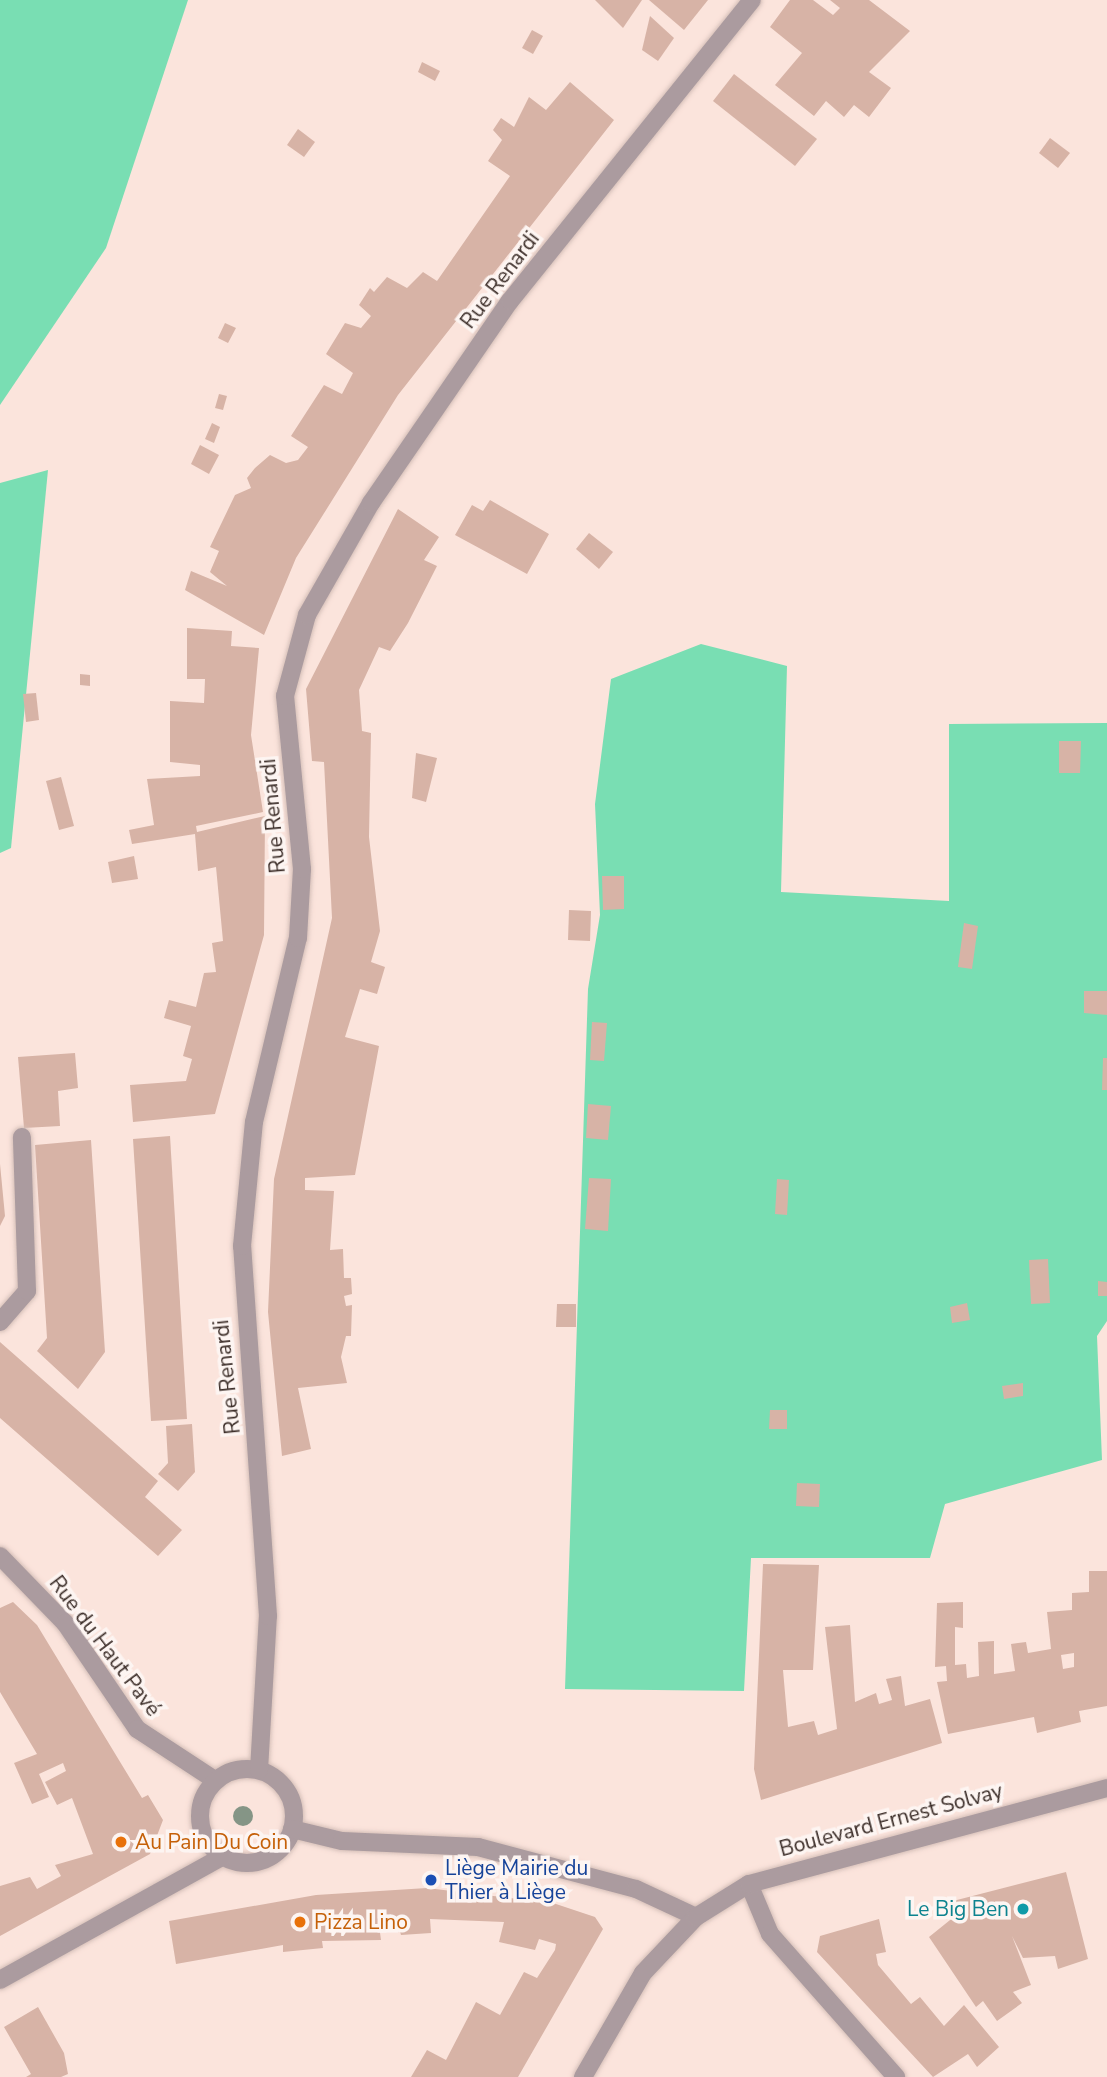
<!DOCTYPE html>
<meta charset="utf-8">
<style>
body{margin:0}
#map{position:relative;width:1107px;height:2077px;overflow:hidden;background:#fbe4dc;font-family:"Nunito Sans",sans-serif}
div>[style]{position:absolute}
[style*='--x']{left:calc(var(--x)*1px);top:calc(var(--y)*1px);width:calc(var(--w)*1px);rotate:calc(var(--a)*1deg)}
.green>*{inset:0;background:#79deb3}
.building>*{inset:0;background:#d7b3a6}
.roads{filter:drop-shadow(0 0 2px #d5bfb8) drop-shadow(0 0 2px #d5bfb8)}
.pedestrian>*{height:18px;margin:-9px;padding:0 9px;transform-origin:9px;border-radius:9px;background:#ab9b9f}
.minor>*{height:18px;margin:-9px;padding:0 9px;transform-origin:9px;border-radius:9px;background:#ab9b9f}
.minor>.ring{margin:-9px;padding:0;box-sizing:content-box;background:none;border:18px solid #ab9b9f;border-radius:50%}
.tertiary>*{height:18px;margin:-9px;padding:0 9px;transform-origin:9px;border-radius:9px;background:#ab9b9f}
.trees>*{width:20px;height:20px;margin:-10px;border-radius:50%;background:#859586}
.dots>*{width:19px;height:19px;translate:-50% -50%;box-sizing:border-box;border:4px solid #fdf5f2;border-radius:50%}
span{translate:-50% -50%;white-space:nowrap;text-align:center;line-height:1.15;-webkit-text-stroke:7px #fdf5f2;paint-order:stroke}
.street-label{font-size:21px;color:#3b2d28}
.food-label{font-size:21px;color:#c56008}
.left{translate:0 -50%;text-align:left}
.transit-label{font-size:21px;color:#164399}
.culture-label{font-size:21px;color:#0d838f}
.right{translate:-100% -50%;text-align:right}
</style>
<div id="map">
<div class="green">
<i style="clip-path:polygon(0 0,188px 0,106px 248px,0 405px)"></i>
<i style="clip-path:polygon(48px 470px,11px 848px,0 853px,0 483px)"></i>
<i style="clip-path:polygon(701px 644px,787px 666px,781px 892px,949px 901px,949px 724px,1107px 723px,1107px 1321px,1097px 1336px,1102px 1460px,945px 1504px,930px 1558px,751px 1558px,744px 1691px,565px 1689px,588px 989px,600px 915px,595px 804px,611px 679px)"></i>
</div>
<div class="building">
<i style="clip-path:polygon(595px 0,642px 0,623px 28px)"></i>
<i style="clip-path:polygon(649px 0,708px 0,684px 30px)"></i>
<i style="clip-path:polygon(790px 0,813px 0,833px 15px,840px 8px,830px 0,869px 0,910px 31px,869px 72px,891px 88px,869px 117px,854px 105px,844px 117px,826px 101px,814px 116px,775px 85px,802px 53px,770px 27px)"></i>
<i style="clip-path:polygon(650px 16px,674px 38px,658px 61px,642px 50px)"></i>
<i style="clip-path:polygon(532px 30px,543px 36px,533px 54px,522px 48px)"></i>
<i style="clip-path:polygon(422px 62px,440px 71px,435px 81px,418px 72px)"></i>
<i style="clip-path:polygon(734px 74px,817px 139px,795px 166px,713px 101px)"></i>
<i style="clip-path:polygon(570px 82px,614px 120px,398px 395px,296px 558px,264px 635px,185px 590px,191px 571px,227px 586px,210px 572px,219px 551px,210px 547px,235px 495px,251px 488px,247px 478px,255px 468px,270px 455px,286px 463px,298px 460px,308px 447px,291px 436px,324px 385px,342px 394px,353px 373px,326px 354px,345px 323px,361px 328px,371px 316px,359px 305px,370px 288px,374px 292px,387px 277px,407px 288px,423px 272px,437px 281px,510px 176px,488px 161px,502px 140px,493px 130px,501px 118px,514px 127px,529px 97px,546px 110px)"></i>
<i style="clip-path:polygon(298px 129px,315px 142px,304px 157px,287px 145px)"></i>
<i style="clip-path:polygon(1050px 138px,1070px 153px,1058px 168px,1039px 153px)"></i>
<i style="clip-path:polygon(225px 323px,236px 328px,228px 343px,218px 338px)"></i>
<i style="clip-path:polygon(219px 394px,227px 396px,223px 410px,215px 408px)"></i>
<i style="clip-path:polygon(212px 423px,220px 427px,214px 443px,205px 439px)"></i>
<i style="clip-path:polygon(200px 445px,219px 455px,209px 474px,191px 464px)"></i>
<i style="clip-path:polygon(490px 500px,549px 534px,527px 574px,455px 535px,472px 505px,483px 511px)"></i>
<i style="clip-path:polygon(398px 509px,439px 537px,424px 560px,437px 566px,408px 623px,390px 651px,379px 647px,359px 690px,362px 731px,371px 733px,369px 837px,380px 931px,371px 962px,385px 967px,377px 994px,360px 989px,345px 1037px,379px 1046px,355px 1175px,305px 1178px,305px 1190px,334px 1191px,330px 1250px,343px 1249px,344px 1278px,351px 1278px,352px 1294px,344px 1296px,346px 1306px,352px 1305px,351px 1336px,346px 1336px,341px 1357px,347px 1383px,298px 1388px,311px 1449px,282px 1456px,268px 1312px,274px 1179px,332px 918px,324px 762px,312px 761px,306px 689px)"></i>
<i style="clip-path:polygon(589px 533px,613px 552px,599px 569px,576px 549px)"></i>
<i style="clip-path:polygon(187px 628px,232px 631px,231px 646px,259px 648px,251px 735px,263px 812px,196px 826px,197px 832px,265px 816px,264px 935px,215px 1114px,133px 1122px,130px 1085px,186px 1081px,192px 1059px,183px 1056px,191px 1026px,164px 1018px,169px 1000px,196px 1007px,204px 973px,216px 972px,212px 943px,223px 941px,216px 867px,198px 871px,195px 834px,132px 844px,129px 830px,154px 825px,147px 779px,200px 776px,200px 765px,170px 762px,170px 701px,204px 703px,205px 679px,187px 679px)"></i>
<i style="clip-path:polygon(80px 674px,90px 675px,90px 686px,80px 685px)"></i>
<i style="clip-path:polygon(36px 693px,39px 720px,26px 722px,23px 694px)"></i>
<i style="clip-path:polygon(1059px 741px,1081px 741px,1080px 773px,1059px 773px)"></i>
<i style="clip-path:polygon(416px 753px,437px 758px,426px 802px,412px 798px)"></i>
<i style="clip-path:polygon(61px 777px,74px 826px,59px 830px,46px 781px)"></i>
<i style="clip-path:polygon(134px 856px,138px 879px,112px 883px,108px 862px)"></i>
<i style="clip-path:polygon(602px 876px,624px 876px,624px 909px,603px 910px)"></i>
<i style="clip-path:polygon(569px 910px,591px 911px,590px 941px,568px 940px)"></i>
<i style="clip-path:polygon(964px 923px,978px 926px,972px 969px,958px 967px)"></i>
<i style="clip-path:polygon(1084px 991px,1107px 991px,1107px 1015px,1084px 1013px)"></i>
<i style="clip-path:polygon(592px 1022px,607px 1023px,604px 1061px,590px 1060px)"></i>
<i style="clip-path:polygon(75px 1053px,78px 1088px,58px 1091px,60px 1126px,24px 1128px,18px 1057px)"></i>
<i style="clip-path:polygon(1103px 1058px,1107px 1058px,1107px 1090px,1102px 1090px)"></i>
<i style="clip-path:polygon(588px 1104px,611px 1106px,608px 1140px,586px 1138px)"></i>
<i style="clip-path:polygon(170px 1136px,187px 1419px,151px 1421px,133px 1139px)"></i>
<i style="clip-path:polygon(91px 1140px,105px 1352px,78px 1389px,37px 1351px,47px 1338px,35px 1145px)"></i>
<i style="clip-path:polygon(0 1164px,5px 1216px,0 1226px)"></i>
<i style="clip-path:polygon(589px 1178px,611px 1179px,608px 1231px,585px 1229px)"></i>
<i style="clip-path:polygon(777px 1179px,789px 1180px,787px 1215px,775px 1214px)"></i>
<i style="clip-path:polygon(1048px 1259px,1050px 1303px,1031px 1304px,1029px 1260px)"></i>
<i style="clip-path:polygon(1098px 1281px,1107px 1282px,1107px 1296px,1098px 1296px)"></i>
<i style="clip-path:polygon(967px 1303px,970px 1320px,952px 1323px,950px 1307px)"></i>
<i style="clip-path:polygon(557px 1304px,576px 1304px,576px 1327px,556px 1327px)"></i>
<i style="clip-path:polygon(0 1342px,158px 1481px,145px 1497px,182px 1530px,158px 1556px,0 1418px)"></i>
<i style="clip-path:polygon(1023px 1383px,1023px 1396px,1004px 1399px,1002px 1386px)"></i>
<i style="clip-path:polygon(770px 1410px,787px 1410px,787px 1429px,769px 1429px)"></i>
<i style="clip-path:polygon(192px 1424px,195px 1472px,178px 1491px,158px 1474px,168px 1463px,166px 1426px)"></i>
<i style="clip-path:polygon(797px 1483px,820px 1484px,819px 1507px,796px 1506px)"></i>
<i style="clip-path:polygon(763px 1564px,819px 1565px,813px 1670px,783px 1670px,788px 1727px,814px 1721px,818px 1735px,837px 1729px,825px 1627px,850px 1625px,855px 1702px,876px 1693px,879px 1704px,892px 1700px,886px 1679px,901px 1676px,905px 1706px,930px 1699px,942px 1743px,761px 1800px,754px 1769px)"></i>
<i style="clip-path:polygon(evenodd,1089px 1571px,1107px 1571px,1107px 1706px,1079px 1711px,1081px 1722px,1037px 1733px,1034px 1717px,948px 1734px,937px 1682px,947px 1681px,946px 1666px,935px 1667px,937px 1603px,963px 1602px,963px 1628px,955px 1627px,955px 1665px,966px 1664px,967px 1678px,979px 1676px,978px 1642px,994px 1641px,994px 1674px,1015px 1671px,1011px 1644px,1026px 1642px,1028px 1653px,1051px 1649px,1047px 1612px,1072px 1610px,1072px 1593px,1089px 1592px,1089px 1571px,1074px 1653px,1074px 1667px,1063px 1669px,1061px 1655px,1074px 1653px)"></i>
<i style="clip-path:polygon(13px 1602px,37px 1625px,142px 1798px,148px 1795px,163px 1820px,150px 1854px,0 1936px,0 1886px,30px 1877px,37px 1889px,61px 1876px,55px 1865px,93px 1854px,72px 1798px,57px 1805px,45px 1782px,66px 1771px,63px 1763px,39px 1774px,49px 1797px,32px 1804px,14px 1763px,37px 1754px,0 1692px,0 1608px)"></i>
<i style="clip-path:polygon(1066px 1872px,1088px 1959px,1058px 1969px,1055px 1956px,1023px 1958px,1012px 1936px,1031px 1985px,1013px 1992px,1022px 2003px,997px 2021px,983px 2001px,976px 2007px,929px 1937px,960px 1912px,953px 1901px)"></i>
<i style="clip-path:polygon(427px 1888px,553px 1903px,595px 1917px,603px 1929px,518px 2077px,411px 2077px,427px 2050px,446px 2060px,476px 2002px,500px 2015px,524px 1972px,537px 1978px,555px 1950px,556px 1944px,539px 1939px,535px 1950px,499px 1942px,504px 1922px,430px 1919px,431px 1933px,401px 1935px,396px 1916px,378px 1918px,381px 1940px,322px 1941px,323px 1948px,283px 1952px,283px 1945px,176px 1964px,169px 1921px,316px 1895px)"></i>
<i style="clip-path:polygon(879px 1919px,886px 1952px,876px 1954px,878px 1965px,911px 2004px,920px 1997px,944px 2026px,964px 2005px,999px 2047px,977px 2067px,968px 2054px,933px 2077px,817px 1952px,820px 1936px)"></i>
<i style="clip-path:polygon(38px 2007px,64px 2053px,68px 2074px,61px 2077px,26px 2077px,31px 2074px,4px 2027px)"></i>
</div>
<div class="roads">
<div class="pedestrian">
<i style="--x:0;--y:1322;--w:41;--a:-48.9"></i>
<i style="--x:27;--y:1291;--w:154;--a:-91.9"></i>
</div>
<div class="minor">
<i style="--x:0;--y:1556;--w:93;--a:45.9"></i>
<i style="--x:65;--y:1623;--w:128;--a:55.8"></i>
<i style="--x:137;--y:1729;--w:93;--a:33.2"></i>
<i class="ring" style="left:200px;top:1769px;width:76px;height:76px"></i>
<i style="--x:259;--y:1770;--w:154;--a:-86.7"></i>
<i style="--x:268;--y:1616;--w:371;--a:-94"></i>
<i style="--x:242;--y:1246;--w:125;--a:-84.5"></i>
<i style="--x:254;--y:1122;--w:189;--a:-76.6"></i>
<i style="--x:298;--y:938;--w:69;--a:-86.7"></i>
<i style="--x:302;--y:869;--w:174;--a:-95.6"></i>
<i style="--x:285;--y:696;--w:84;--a:-74.8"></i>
<i style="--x:307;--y:615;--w:129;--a:-60.3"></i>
<i style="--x:371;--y:503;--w:245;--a:-55.5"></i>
<i style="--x:510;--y:301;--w:386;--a:-51.2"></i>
<i style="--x:749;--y:1884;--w:54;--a:67.2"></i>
<i style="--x:770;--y:1934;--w:191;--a:48.6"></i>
<i style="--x:0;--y:1980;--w:254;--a:-29"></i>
</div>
<div class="tertiary">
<i style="--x:292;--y:1829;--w:51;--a:13.5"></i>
<i style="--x:342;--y:1841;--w:136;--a:2.5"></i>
<i style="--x:478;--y:1847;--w:163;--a:14.9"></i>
<i style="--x:636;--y:1889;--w:66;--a:25"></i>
<i style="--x:583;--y:2077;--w:120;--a:-60"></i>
<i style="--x:643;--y:1973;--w:77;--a:-46.6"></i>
<i style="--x:696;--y:1917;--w:62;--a:-31.9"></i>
<i style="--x:749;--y:1884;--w:371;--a:-15"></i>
</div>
</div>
<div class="trees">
<i style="left:243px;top:1816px"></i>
</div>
<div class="dots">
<i style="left:121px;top:1842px;background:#e8710a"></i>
<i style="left:431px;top:1880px;background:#1a4fb4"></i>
<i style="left:1023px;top:1909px;background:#0f9aa8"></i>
<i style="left:300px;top:1922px;background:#e8710a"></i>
</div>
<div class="street-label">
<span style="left:500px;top:280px;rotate:-53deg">Rue Renardi</span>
<span style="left:273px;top:816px;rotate:-95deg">Rue Renardi</span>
<span style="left:227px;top:1377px;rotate:-96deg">Rue Renardi</span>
<span style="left:105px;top:1646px;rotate:53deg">Rue du Haut Pavé</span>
<span style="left:891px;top:1820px;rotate:-15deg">Boulevard Ernest Solvay</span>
</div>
<div class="food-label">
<span class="left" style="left:135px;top:1842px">Au Pain Du Coin</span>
<span class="left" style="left:314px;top:1922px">Pizza Lino</span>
</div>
<div class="transit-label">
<span class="left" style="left:445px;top:1880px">Liège Mairie du<br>Thier à Liège</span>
</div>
<div class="culture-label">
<span class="right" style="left:1009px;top:1909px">Le Big Ben</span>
</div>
</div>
